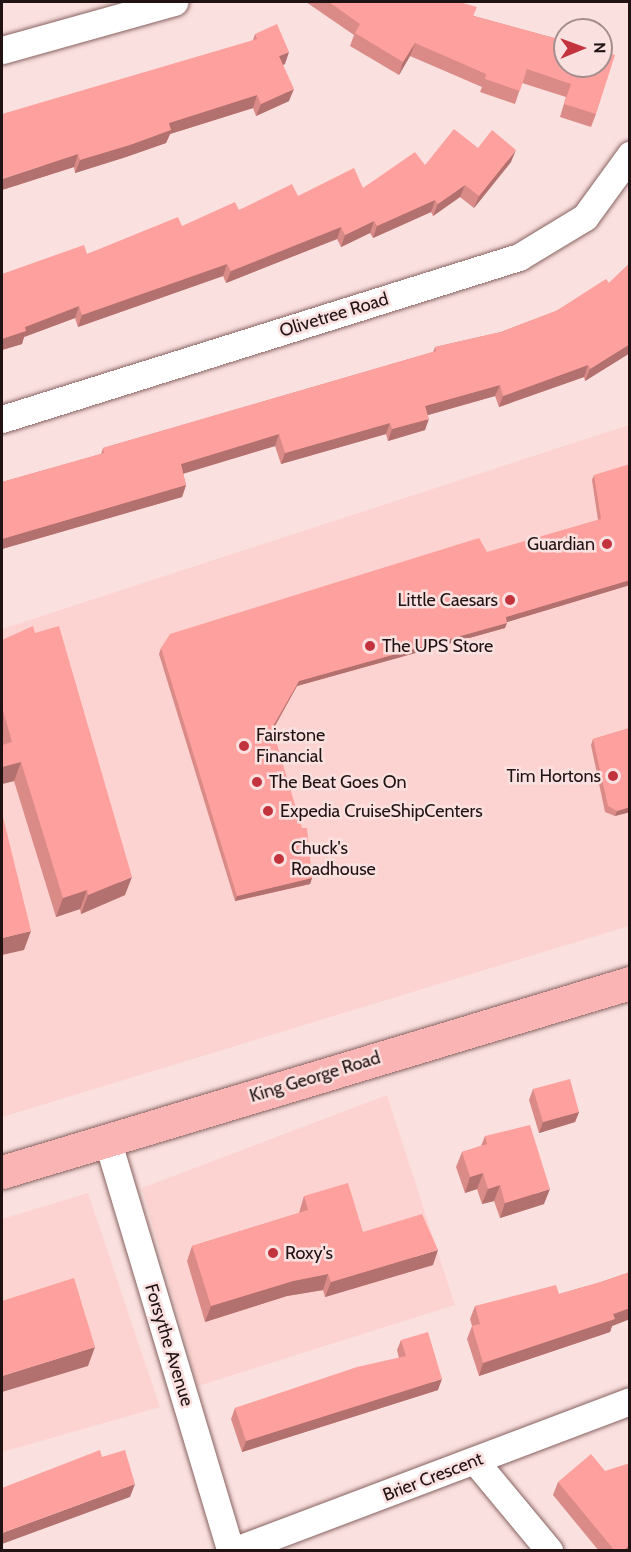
<!DOCTYPE html>
<style>
body{margin:0}
#map{position:relative;width:631px;height:1552px;overflow:hidden;background:#fae0df;font-family:Cabin,sans-serif}
div>[style]{position:absolute}
[style*='--x']{left:calc(var(--x)*1px);top:calc(var(--y)*1px);width:calc(var(--w)*1px);rotate:calc(var(--a)*1deg)}
.built>*{inset:0;background:#fcd3d0}
.roads{filter:drop-shadow(0 0 2px #876361) drop-shadow(0 0 2px #876361)}
.minor>*{height:27px;margin:-13.5px;padding:0 13.5px;transform-origin:13.5px;border-radius:13.5px;background:#fff}
.primary>*{height:33px;margin:-16.5px;padding:0 16.5px;transform-origin:16.5px;border-radius:16.5px;background:#fab4b3}
.wall>*{inset:0;background:#da8a87}
.shaded-wall>*{inset:0;background:#b2706e}
.building>*{inset:0;background:#fea09d}
.dots>*{width:16px;height:16px;translate:-50% -50%;box-sizing:border-box;border:3px solid #fae0df;border-radius:50%}
span{translate:-50% -50%;white-space:nowrap;text-align:center;line-height:1.15;-webkit-text-stroke:5px #fae0df;paint-order:stroke}
.street-label{font-size:18px;color:#211313}
.poi-label{font-size:18px;color:#211313}
.right{translate:-100% -50%;text-align:right}
.left{translate:0 -50%;text-align:left}
.frame{position:absolute;inset:0;border:3px solid #211313;pointer-events:none}
.north{position:absolute;left:553px;top:18px;width:60px;height:60px;box-sizing:border-box;background:#fae0df;border:2px solid #a38e8d;border-radius:50%;rotate:89deg;font-size:16px;font-weight:700;line-height:24px;text-align:center;color:#211313}
.north::after{content:'';display:block;margin:auto;width:21px;height:27px;background:#c3333e;clip-path:polygon(50% 0,100% 100%,50% 72%,0 100%)}
</style>
<div id="map">
<div class="built">
<i style="clip-path:polygon(629px 425px,629px 926px,2px 1117px,2px 629px)"></i>
<i style="clip-path:polygon(387px 1095px,455px 1305px,198px 1386px,142px 1188px)"></i>
<i style="clip-path:polygon(88px 1193px,160px 1407px,2px 1452px,2px 1219px)"></i>
</div>
<div class="roads">
<div class="minor">
<i style="--x:2;--y:50;--w:179;--a:-15.6"></i>
<i style="--x:2;--y:419;--w:542;--a:-17.4"></i>
<i style="--x:519;--y:257;--w:77;--a:-31.2"></i>
<i style="--x:585;--y:217;--w:77;--a:-54"></i>
<i style="--x:107;--y:1139;--w:429;--a:73.3"></i>
<i style="--x:475;--y:1461;--w:116;--a:50.3"></i>
<i style="--x:236;--y:1550;--w:421;--a:-20.7"></i>
</div>
<div class="primary">
<i style="--x:2;--y:1172;--w:656;--a:-16.75"></i>
</div>
</div>
<div class="wall">
<i style="clip-path:polygon(306px 2px,459px 2px,474px 16px,565px 41px,596px 114px,591px 127px,560px 117px,566px 97px,522px 83px,515px 104px,480px 92px,482px 87px,410px 56px,399px 75px,350px 46px,354px 35px)"></i>
<i style="clip-path:polygon(255px 34px,285px 64px,283px 65px,289px 101px,256px 116px,253px 108px,170px 134px,166px 143px,126px 157px,75px 173px,74px 167px,2px 190px,253px 40px)"></i>
<i style="clip-path:polygon(478px 148px,511px 162px,474px 208px,460px 197px,433px 216px,431px 212px,373px 238px,370px 233px,341px 247px,337px 239px,226px 283px,223px 276px,78px 327px,75px 318px,24px 337px,22px 344px,2px 350px,87px 254px,239px 210px,298px 196px,363px 188px,425px 165px)"></i>
<i style="clip-path:polygon(630px 263px,630px 353px,585px 381px,584px 377px,499px 407px,495px 396px,428px 415px,425px 430px,388px 441px,386px 434px,281px 464px,275px 446px,183px 473px,186px 485px,182px 497px,2px 549px,2px 482px,101px 454px,103px 448px,433px 352px,435px 347px,501px 332px,556px 311px,609px 283px)"></i>
<i style="clip-path:polygon(594px 475px,630px 585px,507px 622px,505px 628px,297px 686px,273px 730px,312px 878px,310px 884px,235px 901px,159px 654px,161px 648px,598px 520px,592px 480px)"></i>
<i style="clip-path:polygon(2px 640px,125px 895px,81px 914px,80px 909px,56px 917px,14px 781px,2px 784px)"></i>
<i style="clip-path:polygon(630px 728px,630px 812px,615px 816px,605px 812px,591px 745px,593px 739px)"></i>
<i style="clip-path:polygon(533px 1089px,579px 1112px,575px 1122px,539px 1133px,529px 1100px)"></i>
<i style="clip-path:polygon(485px 1136px,544px 1204px,500px 1218px,494px 1201px,482px 1204px,477px 1189px,465px 1193px,456px 1167px,462px 1152px,481px 1146px)"></i>
<i style="clip-path:polygon(304px 1196px,363px 1232px,433px 1265px,325px 1297px,323px 1290px,287px 1296px,205px 1322px,187px 1261px,192px 1246px,299px 1213px)"></i>
<i style="clip-path:polygon(630px 1272px,630px 1319px,612px 1326px,610px 1332px,479px 1376px,467px 1339px,472px 1326px,470px 1319px,475px 1306px,559px 1294px,601px 1282px)"></i>
<i style="clip-path:polygon(401px 1340px,438px 1390px,242px 1452px,231px 1419px,235px 1408px,399px 1358px,397px 1350px)"></i>
<i style="clip-path:polygon(605px 1471px,630px 1551px,599px 1551px,553px 1495px,558px 1482px)"></i>
</div>
<div class="shaded-wall">
<i style="clip-path:polygon(415px 43px,410px 56px,399px 75px,403px 62px)"></i>
<i style="clip-path:polygon(289px 52px,285px 64px,274px 69px,279px 56px)"></i>
<i style="clip-path:polygon(294px 89px,289px 101px,256px 116px,261px 104px)"></i>
<i style="clip-path:polygon(257px 95px,253px 108px,170px 134px,166px 143px,126px 157px,75px 173px,80px 160px,169px 123px)"></i>
<i style="clip-path:polygon(516px 150px,511px 162px,474px 208px,479px 196px)"></i>
<i style="clip-path:polygon(78px 154px,74px 167px,2px 190px,2px 179px)"></i>
<i style="clip-path:polygon(465px 185px,460px 197px,433px 216px,438px 204px)"></i>
<i style="clip-path:polygon(435px 200px,431px 212px,373px 238px,377px 226px)"></i>
<i style="clip-path:polygon(374px 221px,370px 233px,341px 247px,345px 235px)"></i>
<i style="clip-path:polygon(341px 227px,337px 239px,226px 283px,231px 271px)"></i>
<i style="clip-path:polygon(227px 264px,223px 276px,78px 327px,82px 315px)"></i>
<i style="clip-path:polygon(79px 306px,75px 318px,24px 337px,22px 344px,2px 350px,2px 339px,25px 327px)"></i>
<i style="clip-path:polygon(630px 344px,630px 353px,585px 381px,590px 369px)"></i>
<i style="clip-path:polygon(588px 365px,584px 377px,499px 407px,503px 396px)"></i>
<i style="clip-path:polygon(500px 385px,495px 396px,421px 417px,425px 406px)"></i>
<i style="clip-path:polygon(429px 419px,425px 430px,388px 441px,392px 429px)"></i>
<i style="clip-path:polygon(390px 423px,386px 434px,281px 464px,285px 453px)"></i>
<i style="clip-path:polygon(279px 434px,275px 446px,176px 476px,181px 464px)"></i>
<i style="clip-path:polygon(186px 485px,182px 497px,2px 549px,2px 539px)"></i>
<i style="clip-path:polygon(630px 580px,630px 585px,504px 623px,506px 617px)"></i>
<i style="clip-path:polygon(507px 623px,505px 628px,297px 686px,270px 734px,272px 728px,299px 681px)"></i>
<i style="clip-path:polygon(21px 762px,14px 781px,2px 784px,2px 767px)"></i>
<i style="clip-path:polygon(630px 807px,630px 812px,615px 816px,617px 811px)"></i>
<i style="clip-path:polygon(132px 877px,125px 895px,81px 914px,88px 895px)"></i>
<i style="clip-path:polygon(312px 878px,310px 884px,235px 901px,237px 896px)"></i>
<i style="clip-path:polygon(87px 890px,80px 909px,56px 917px,63px 898px)"></i>
<i style="clip-path:polygon(31px 931px,24px 950px,2px 955px,2px 938px)"></i>
<i style="clip-path:polygon(579px 1112px,575px 1122px,539px 1133px,543px 1122px)"></i>
<i style="clip-path:polygon(483px 1173px,477px 1189px,465px 1193px,470px 1177px)"></i>
<i style="clip-path:polygon(500px 1185px,494px 1201px,482px 1204px,488px 1189px)"></i>
<i style="clip-path:polygon(550px 1189px,544px 1204px,500px 1218px,505px 1203px)"></i>
<i style="clip-path:polygon(438px 1250px,433px 1265px,325px 1297px,331px 1282px)"></i>
<i style="clip-path:polygon(328px 1274px,323px 1290px,287px 1296px,205px 1322px,211px 1306px,293px 1281px)"></i>
<i style="clip-path:polygon(630px 1308px,630px 1319px,612px 1326px,610px 1332px,479px 1376px,483px 1363px)"></i>
<i style="clip-path:polygon(95px 1347px,88px 1366px,2px 1392px,2px 1376px)"></i>
<i style="clip-path:polygon(442px 1379px,438px 1390px,242px 1452px,246px 1441px)"></i>
<i style="clip-path:polygon(135px 1484px,130px 1497px,2px 1544px,2px 1533px)"></i>
<i style="clip-path:polygon(630px 1545px,630px 1551px,623px 1551px)"></i>
</div>
<div class="building">
<i style="clip-path:polygon(329px 2px,459px 2px,477px 7px,473px 16px,565px 41px,565px 66px,601px 66px,601px 51px,615px 55px,596px 114px,564px 104px,571px 84px,527px 69px,520px 91px,485px 79px,486px 74px,415px 43px,403px 62px,355px 33px,360px 24px)"></i>
<i style="clip-path:polygon(277px 24px,289px 52px,279px 56px,294px 89px,261px 104px,257px 95px,169px 123px,171px 130px,130px 145px,80px 160px,78px 154px,2px 179px,2px 114px,257px 39px,255px 34px)"></i>
<i style="clip-path:polygon(454px 129px,478px 148px,492px 130px,516px 150px,479px 196px,465px 185px,438px 204px,435px 200px,377px 226px,374px 221px,345px 235px,341px 227px,231px 271px,227px 264px,82px 315px,79px 306px,25px 327px,26px 331px,2px 339px,2px 274px,84px 245px,87px 254px,178px 217px,182px 226px,235px 202px,239px 210px,292px 184px,298px 196px,354px 168px,363px 188px,415px 152px,425px 165px)"></i>
<i style="clip-path:polygon(630px 263px,630px 344px,590px 369px,588px 365px,503px 396px,500px 385px,425px 406px,429px 419px,392px 429px,390px 423px,285px 453px,279px 434px,181px 464px,186px 485px,2px 539px,2px 482px,104px 453px,103px 448px,436px 351px,435px 347px,501px 332px,556px 311px,606px 279px,609px 283px)"></i>
<i style="clip-path:polygon(630px 464px,630px 580px,506px 617px,507px 623px,299px 681px,272px 728px,302px 828px,307px 828px,312px 878px,237px 896px,161px 648px,170px 634px,479px 538px,487px 552px,601px 519px,594px 475px)"></i>
<i style="clip-path:polygon(33px 626px,35px 633px,59px 626px,132px 877px,88px 895px,87px 890px,63px 898px,21px 762px,2px 767px,2px 745px,12px 742px,2px 707px,2px 640px)"></i>
<i style="clip-path:polygon(630px 728px,630px 807px,617px 811px,608px 806px,593px 739px)"></i>
<i style="clip-path:polygon(2px 813px,31px 931px,2px 938px)"></i>
<i style="clip-path:polygon(570px 1079px,579px 1112px,543px 1122px,533px 1089px)"></i>
<i style="clip-path:polygon(530px 1125px,550px 1189px,505px 1203px,500px 1185px,488px 1189px,483px 1173px,470px 1177px,462px 1152px,487px 1144px,485px 1136px)"></i>
<i style="clip-path:polygon(348px 1183px,363px 1232px,422px 1214px,438px 1250px,331px 1282px,328px 1274px,293px 1281px,211px 1306px,192px 1246px,308px 1210px,304px 1196px)"></i>
<i style="clip-path:polygon(630px 1272px,630px 1308px,613px 1314px,615px 1319px,483px 1363px,472px 1326px,480px 1324px,475px 1306px,556px 1285px,559px 1294px,601px 1282px)"></i>
<i style="clip-path:polygon(74px 1278px,95px 1347px,2px 1376px,2px 1301px)"></i>
<i style="clip-path:polygon(428px 1332px,442px 1379px,246px 1441px,235px 1408px,357px 1367px,406px 1356px,401px 1340px)"></i>
<i style="clip-path:polygon(100px 1450px,102px 1457px,125px 1450px,135px 1484px,2px 1533px,2px 1488px)"></i>
<i style="clip-path:polygon(591px 1454px,605px 1471px,630px 1463px,630px 1498px,628px 1498px,630px 1501px,630px 1545px,623px 1551px,615px 1551px,558px 1482px)"></i>
</div>
<div class="dots">
<i style="left:607px;top:544px;background:#c3333e"></i>
<i style="left:510px;top:600px;background:#c3333e"></i>
<i style="left:370px;top:646px;background:#c3333e"></i>
<i style="left:244px;top:746px;background:#c3333e"></i>
<i style="left:613px;top:776px;background:#c3333e"></i>
<i style="left:257px;top:782px;background:#c3333e"></i>
<i style="left:268px;top:811px;background:#c3333e"></i>
<i style="left:279px;top:859px;background:#c3333e"></i>
<i style="left:273px;top:1253px;background:#c3333e"></i>
</div>
<div class="street-label">
<span style="left:334px;top:315px;rotate:-17deg">Olivetree Road</span>
<span style="left:315px;top:1077px;rotate:-17deg">King George Road</span>
<span style="left:169px;top:1345px;rotate:73deg">Forsythe Avenue</span>
<span style="left:433px;top:1477px;rotate:-21deg">Brier Crescent</span>
</div>
<div class="poi-label">
<span class="right" style="left:595px;top:544px">Guardian</span>
<span class="right" style="left:498px;top:600px">Little Caesars</span>
<span class="left" style="left:382px;top:646px">The UPS Store</span>
<span class="left" style="left:256px;top:746px">Fairstone<br>Financial</span>
<span class="right" style="left:601px;top:776px">Tim Hortons</span>
<span class="left" style="left:269px;top:782px">The Beat Goes On</span>
<span class="left" style="left:280px;top:811px">Expedia CruiseShipCenters</span>
<span class="left" style="left:291px;top:859px">Chuck's<br>Roadhouse</span>
<span class="left" style="left:285px;top:1253px">Roxy's</span>
</div>
<div class="frame"></div>
<div class="north">N</div>
</div>
